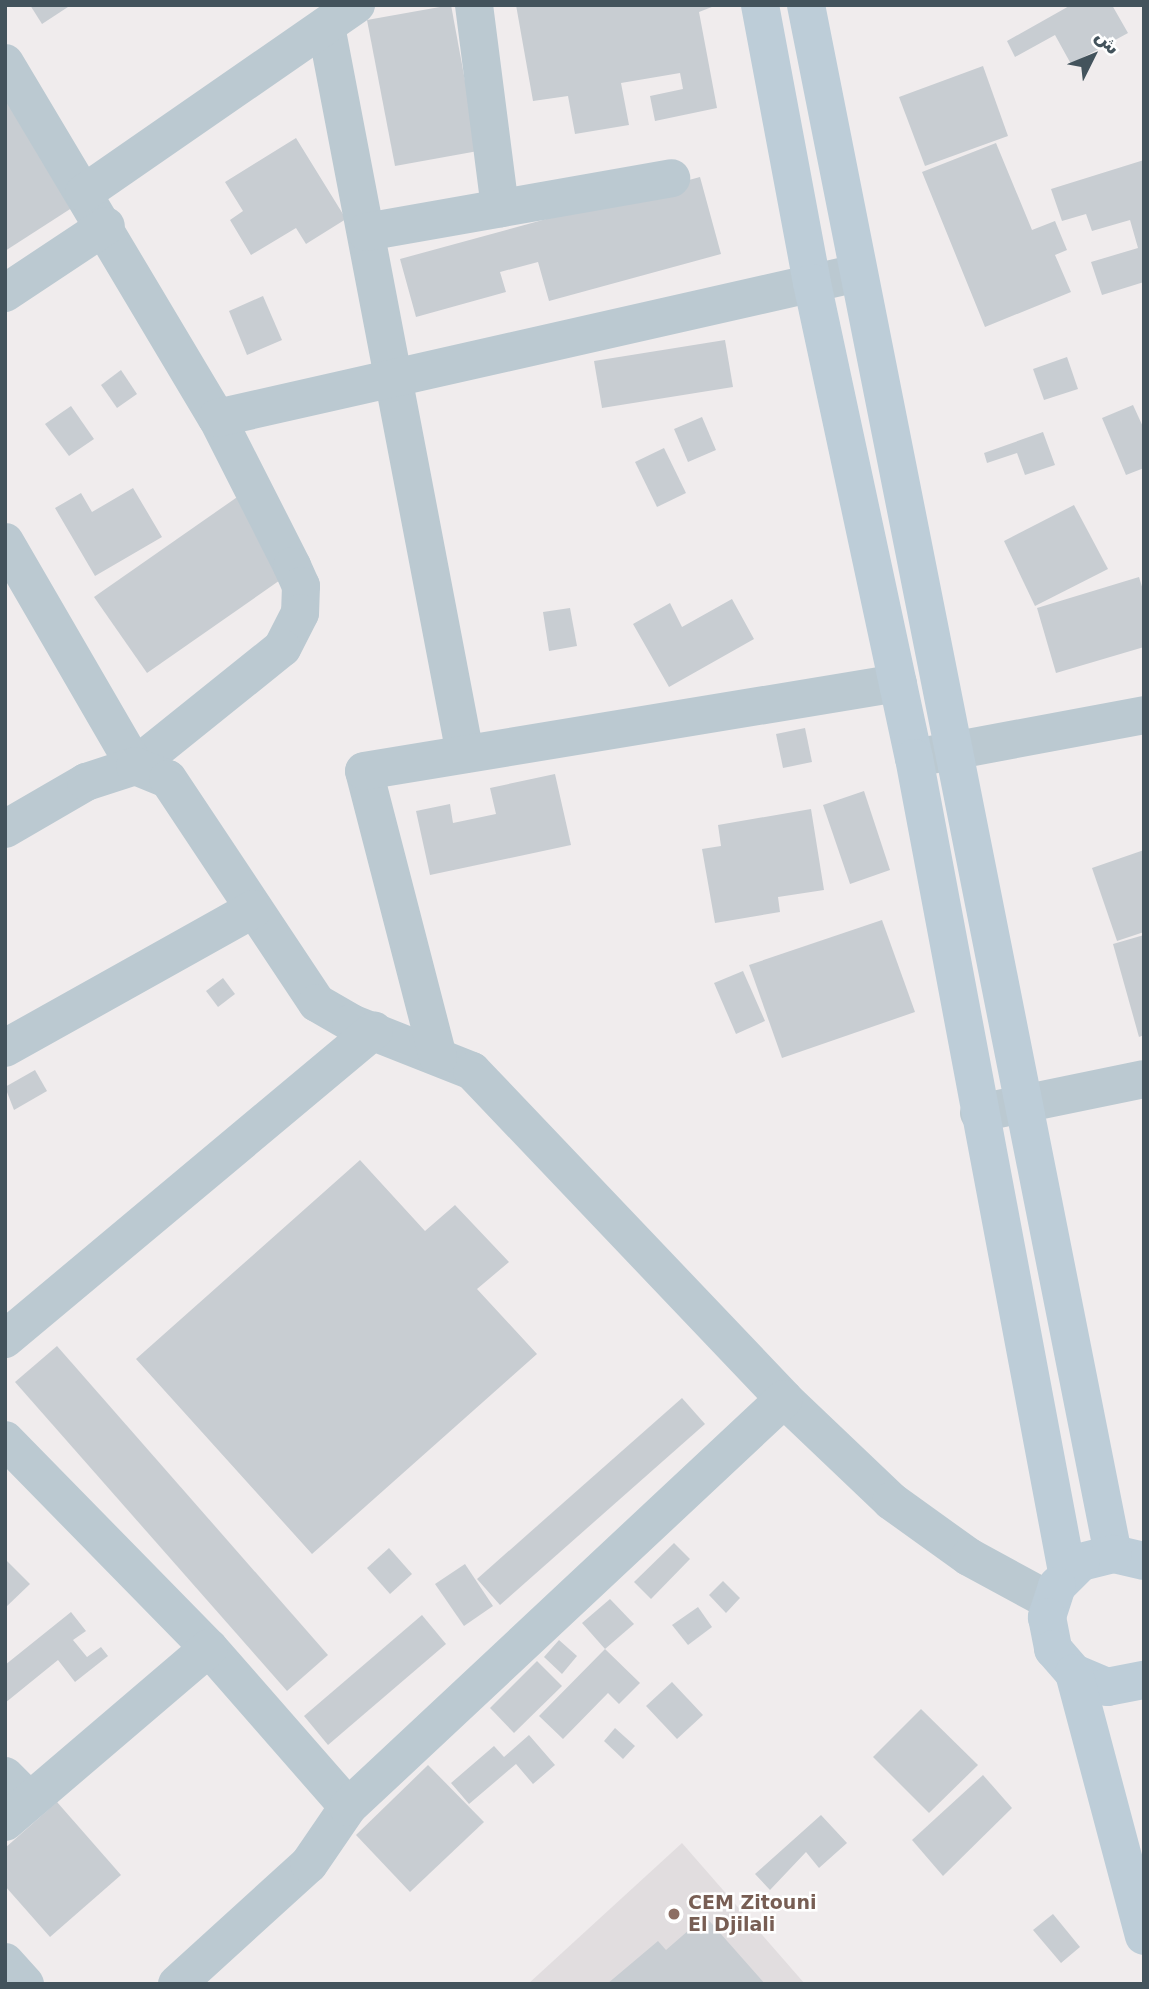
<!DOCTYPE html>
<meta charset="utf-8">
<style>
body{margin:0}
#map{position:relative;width:1149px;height:1989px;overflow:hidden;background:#f0eced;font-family:"DejaVu Sans",Vazirmatn,sans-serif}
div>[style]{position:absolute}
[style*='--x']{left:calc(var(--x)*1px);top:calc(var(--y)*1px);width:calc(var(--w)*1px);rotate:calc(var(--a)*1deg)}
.education>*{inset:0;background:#e1dddf}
.building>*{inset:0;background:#c8cdd2}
.street>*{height:38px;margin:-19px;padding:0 19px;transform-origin:19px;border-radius:19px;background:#bbc9d1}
.secondary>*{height:38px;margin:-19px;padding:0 19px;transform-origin:19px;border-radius:19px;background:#bdcdd8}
.dots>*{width:19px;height:19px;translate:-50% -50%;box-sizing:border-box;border:4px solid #fff;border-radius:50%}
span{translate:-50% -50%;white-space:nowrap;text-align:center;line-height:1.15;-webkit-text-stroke:5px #fff;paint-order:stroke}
.education-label{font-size:19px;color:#785e54;font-weight:700}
.left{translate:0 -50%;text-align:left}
.frame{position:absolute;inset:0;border:7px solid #43535c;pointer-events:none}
.north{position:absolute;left:1058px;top:21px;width:70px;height:70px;-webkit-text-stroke:5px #fff;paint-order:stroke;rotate:47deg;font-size:19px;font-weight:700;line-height:28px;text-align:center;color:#43535c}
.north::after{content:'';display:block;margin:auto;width:24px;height:32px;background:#43535c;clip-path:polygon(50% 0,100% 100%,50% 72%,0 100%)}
</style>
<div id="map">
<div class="education">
<i style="clip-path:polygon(682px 1843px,805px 1984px,528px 1984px)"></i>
</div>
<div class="building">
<i style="clip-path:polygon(30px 5px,71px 5px,42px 24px)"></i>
<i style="clip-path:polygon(451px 5px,478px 151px,395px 166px,367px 20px)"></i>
<i style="clip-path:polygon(516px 5px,717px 5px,699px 12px,717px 108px,655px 121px,650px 96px,683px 89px,680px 73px,621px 83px,629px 125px,575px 134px,568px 96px,533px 101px)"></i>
<i style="clip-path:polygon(1071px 5px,1112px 5px,1128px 33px,1071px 64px,1055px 35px,1015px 57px,1007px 41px)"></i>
<i style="clip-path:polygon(983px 66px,1008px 136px,925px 166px,899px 97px)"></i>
<i style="clip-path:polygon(5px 91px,95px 193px,5px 251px)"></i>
<i style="clip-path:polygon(296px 138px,346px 219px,306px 244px,296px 228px,251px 255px,230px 220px,243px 211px,225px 182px)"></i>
<i style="clip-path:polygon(996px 143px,1032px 230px,1055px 221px,1067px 250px,1055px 255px,1071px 292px,985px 327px,922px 172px)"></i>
<i style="clip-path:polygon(1144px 160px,1144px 282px,1102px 295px,1091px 262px,1138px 248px,1130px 220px,1092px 231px,1086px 214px,1062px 221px,1051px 189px)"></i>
<i style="clip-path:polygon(700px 177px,721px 254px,549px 301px,538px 262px,500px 272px,506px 292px,416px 317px,400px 259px)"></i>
<i style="clip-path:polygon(263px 296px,282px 340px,247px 355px,229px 311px)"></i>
<i style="clip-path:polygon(725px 340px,733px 387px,602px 408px,594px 361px)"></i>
<i style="clip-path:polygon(1067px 357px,1078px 389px,1044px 400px,1033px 369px)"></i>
<i style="clip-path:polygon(121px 370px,137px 394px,117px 408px,101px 385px)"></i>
<i style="clip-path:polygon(1133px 405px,1144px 429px,1144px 468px,1126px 475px,1102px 418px)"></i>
<i style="clip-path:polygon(71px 406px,94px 439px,69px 456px,45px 424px)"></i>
<i style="clip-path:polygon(702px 417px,716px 450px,688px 462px,674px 429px)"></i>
<i style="clip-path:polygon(1043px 432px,1055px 465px,1025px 475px,1017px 453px,987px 463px,984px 453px)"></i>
<i style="clip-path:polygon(664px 448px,686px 493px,657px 507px,635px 462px)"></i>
<i style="clip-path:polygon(133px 488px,162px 537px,95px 576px,55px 508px,81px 493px,92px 512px)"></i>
<i style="clip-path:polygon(243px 493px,296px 569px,147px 673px,94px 597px)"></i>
<i style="clip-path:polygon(1074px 505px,1108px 569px,1035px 606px,1004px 541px)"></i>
<i style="clip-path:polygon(1139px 577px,1144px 593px,1144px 647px,1056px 673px,1037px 608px)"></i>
<i style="clip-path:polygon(732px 599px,754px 639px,669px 687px,633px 624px,670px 603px,682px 627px)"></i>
<i style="clip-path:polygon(570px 608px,577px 646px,549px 651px,543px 612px)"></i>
<i style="clip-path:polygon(805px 728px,812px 762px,783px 768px,776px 734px)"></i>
<i style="clip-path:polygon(555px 774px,571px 845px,430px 875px,416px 811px,450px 804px,453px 823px,496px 814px,490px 788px)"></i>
<i style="clip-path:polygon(864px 791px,890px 870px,850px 884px,823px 805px)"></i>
<i style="clip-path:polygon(811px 809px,824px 890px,778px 897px,780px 912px,715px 923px,702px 849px,721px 846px,718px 825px)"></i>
<i style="clip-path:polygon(1144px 850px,1144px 932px,1117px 941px,1092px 868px)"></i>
<i style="clip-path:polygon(882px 920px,915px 1012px,782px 1058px,749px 965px)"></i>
<i style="clip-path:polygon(1144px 935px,1144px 1035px,1139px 1037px,1113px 944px)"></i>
<i style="clip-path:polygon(743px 971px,765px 1021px,736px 1034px,714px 983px)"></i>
<i style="clip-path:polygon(223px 978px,235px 994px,218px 1007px,206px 991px)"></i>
<i style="clip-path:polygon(35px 1070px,47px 1091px,14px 1110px,5px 1087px)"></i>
<i style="clip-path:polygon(360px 1160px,425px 1231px,455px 1205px,509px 1262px,477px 1289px,537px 1354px,312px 1554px,136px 1359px)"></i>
<i style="clip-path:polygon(57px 1346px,328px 1655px,287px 1691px,15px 1382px)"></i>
<i style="clip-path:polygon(682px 1398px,705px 1424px,500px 1605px,477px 1579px)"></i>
<i style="clip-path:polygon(674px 1543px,690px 1559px,651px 1599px,634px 1582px)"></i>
<i style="clip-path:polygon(389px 1548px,412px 1574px,390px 1594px,367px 1568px)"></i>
<i style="clip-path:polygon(5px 1559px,30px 1584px,5px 1608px)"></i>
<i style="clip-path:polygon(465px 1564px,493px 1606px,464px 1626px,435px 1584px)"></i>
<i style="clip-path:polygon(723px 1581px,740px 1598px,726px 1613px,709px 1595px)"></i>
<i style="clip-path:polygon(610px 1599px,634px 1624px,605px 1649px,582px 1623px)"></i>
<i style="clip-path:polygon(698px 1607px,712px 1627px,688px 1645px,672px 1625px)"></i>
<i style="clip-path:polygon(71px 1612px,86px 1631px,73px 1640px,87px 1657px,101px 1647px,108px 1656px,75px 1682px,58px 1660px,5px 1703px,5px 1665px)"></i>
<i style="clip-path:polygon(422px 1615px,446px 1644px,328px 1745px,304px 1716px)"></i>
<i style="clip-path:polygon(559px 1640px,577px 1656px,562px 1674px,544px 1657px)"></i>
<i style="clip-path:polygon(605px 1649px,640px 1683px,619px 1704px,608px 1693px,563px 1739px,539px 1716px)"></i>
<i style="clip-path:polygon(537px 1661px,562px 1686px,514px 1733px,490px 1708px)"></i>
<i style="clip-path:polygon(672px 1682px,703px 1715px,677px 1739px,646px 1706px)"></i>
<i style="clip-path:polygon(921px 1709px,978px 1765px,929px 1813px,873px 1757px)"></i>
<i style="clip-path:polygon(615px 1728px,635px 1746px,623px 1759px,604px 1741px)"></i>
<i style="clip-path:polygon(529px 1735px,555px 1765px,533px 1784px,516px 1764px,469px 1804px,451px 1783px,494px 1746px,504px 1757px)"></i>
<i style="clip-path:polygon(428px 1765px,484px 1822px,410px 1892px,356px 1835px)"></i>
<i style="clip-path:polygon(983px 1775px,1012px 1808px,943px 1876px,912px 1840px)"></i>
<i style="clip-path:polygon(57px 1802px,121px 1875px,50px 1937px,5px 1886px,5px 1848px)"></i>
<i style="clip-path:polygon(821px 1815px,847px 1843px,819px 1868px,806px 1852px,770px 1890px,755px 1874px)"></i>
<i style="clip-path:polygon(1053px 1914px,1080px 1947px,1061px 1963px,1033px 1930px)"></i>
<i style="clip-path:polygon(705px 1916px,765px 1984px,607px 1984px,658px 1941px,666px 1950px)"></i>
</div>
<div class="street">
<i style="--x:474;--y:5;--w:205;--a:82.7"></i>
<i style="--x:326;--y:26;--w:741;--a:79.19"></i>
<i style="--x:5;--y:63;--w:413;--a:59.2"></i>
<i style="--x:217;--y:418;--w:166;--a:63.1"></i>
<i style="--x:292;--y:566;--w:22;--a:66"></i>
<i style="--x:301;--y:586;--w:27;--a:92"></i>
<i style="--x:300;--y:613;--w:39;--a:117"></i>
<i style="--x:282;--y:648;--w:189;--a:141.2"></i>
<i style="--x:135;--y:766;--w:259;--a:-120.1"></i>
<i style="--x:84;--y:193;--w:331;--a:-34.7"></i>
<i style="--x:366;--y:232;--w:310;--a:-10"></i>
<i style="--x:5;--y:293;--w:121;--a:-33.6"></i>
<i style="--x:217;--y:418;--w:657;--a:-12.75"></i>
<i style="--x:920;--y:757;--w:228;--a:-10.6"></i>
<i style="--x:5;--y:829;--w:94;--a:-30.1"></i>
<i style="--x:86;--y:782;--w:52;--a:-18.1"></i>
<i style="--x:135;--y:766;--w:35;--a:22"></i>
<i style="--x:168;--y:779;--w:269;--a:56.4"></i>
<i style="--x:317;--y:1003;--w:39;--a:30"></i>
<i style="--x:351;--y:1023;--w:130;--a:21.6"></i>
<i style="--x:472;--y:1071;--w:453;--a:46.4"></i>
<i style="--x:784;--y:1399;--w:148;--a:43.6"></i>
<i style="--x:891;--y:1501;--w:96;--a:35.7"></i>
<i style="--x:969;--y:1557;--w:92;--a:28.5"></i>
<i style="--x:5;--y:1048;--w:285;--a:-29.2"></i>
<i style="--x:438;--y:1057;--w:295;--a:-104.5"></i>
<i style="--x:364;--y:771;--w:541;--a:-9.36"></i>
<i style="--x:979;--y:1113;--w:168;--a:-11.6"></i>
<i style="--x:5;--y:1339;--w:481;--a:-39.9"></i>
<i style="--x:5;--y:1440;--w:291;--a:45.6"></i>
<i style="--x:209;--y:1648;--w:211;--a:48.8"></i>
<i style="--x:5;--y:1776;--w:34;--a:45"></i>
<i style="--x:5;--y:1822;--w:268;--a:-40.5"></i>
<i style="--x:5;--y:1962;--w:30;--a:48"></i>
<i style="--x:177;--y:1984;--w:178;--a:-42.3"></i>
<i style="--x:309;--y:1864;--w:69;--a:-55.6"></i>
<i style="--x:348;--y:1807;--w:597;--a:-43.1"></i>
</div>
<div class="secondary">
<i style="--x:760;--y:5;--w:283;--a:79.4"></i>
<i style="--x:812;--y:283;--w:486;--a:77.9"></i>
<i style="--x:914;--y:758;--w:828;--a:79.35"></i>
<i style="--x:806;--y:5;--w:1579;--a:78.79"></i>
<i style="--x:1144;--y:1561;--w:32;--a:-167"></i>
<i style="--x:1113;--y:1554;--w:33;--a:166"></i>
<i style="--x:1081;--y:1562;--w:34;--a:135"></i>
<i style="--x:1057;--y:1586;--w:33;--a:108"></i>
<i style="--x:1047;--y:1617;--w:33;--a:79"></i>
<i style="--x:1053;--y:1649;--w:32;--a:49"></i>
<i style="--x:1074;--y:1673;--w:36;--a:23"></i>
<i style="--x:1107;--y:1687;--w:38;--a:-11"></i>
<i style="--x:1074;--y:1673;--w:272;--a:75.1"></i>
</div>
<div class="dots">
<i style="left:674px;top:1914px;background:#8d6e63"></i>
</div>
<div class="education-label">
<span class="left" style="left:688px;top:1914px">CEM Zitouni<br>El Djilali</span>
</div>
<div class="frame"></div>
<div class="north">ش</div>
</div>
